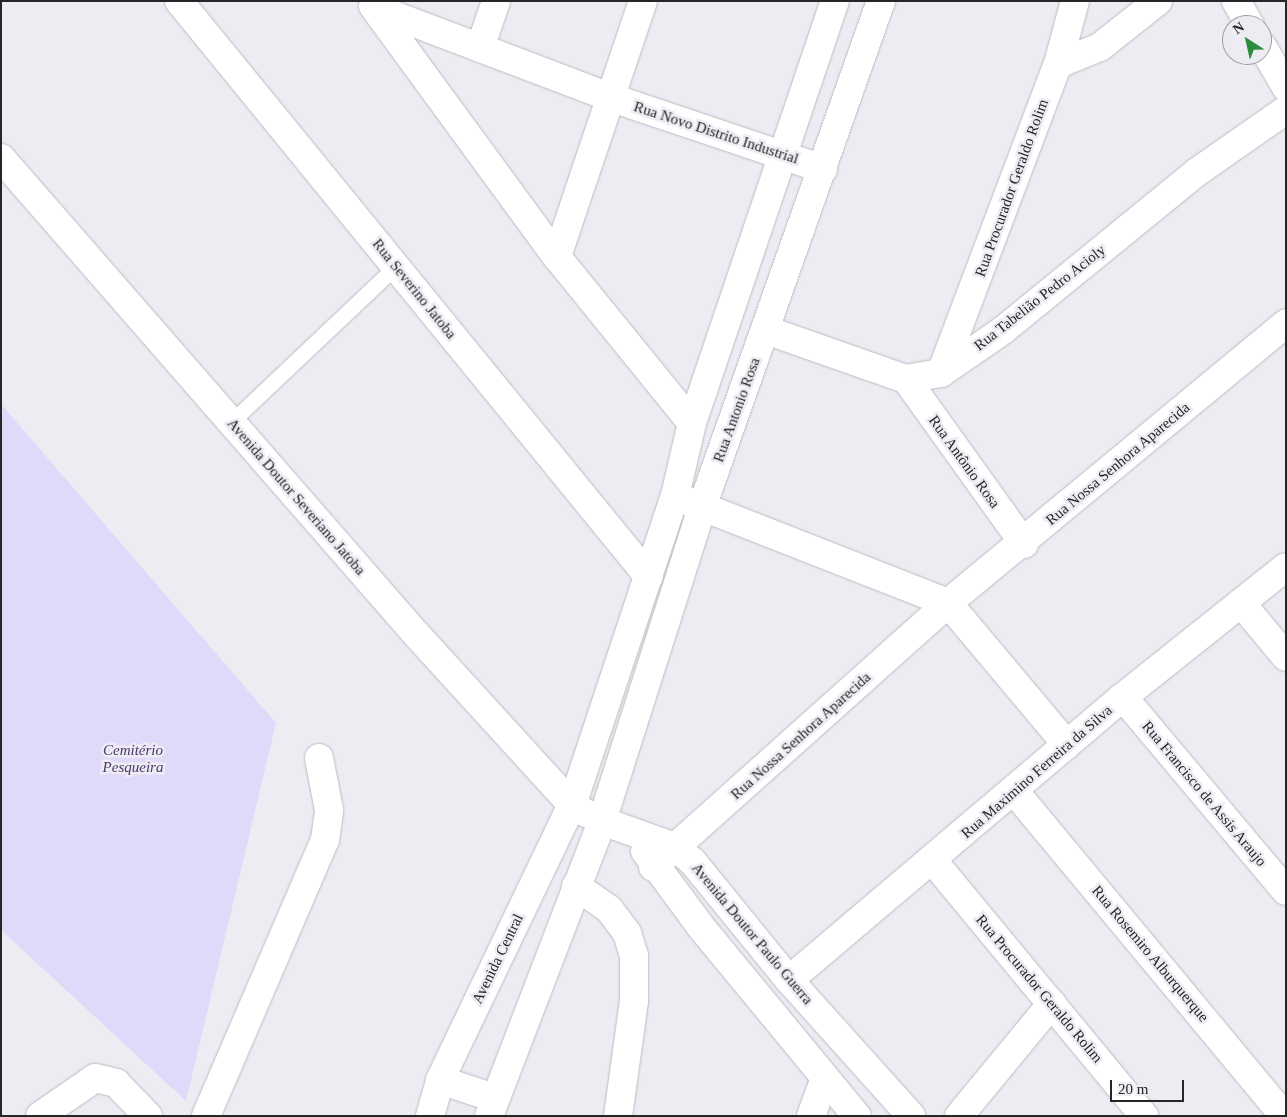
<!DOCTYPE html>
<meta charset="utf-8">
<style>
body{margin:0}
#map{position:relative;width:1287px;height:1117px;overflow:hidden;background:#eeecf3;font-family:"Times New Roman",serif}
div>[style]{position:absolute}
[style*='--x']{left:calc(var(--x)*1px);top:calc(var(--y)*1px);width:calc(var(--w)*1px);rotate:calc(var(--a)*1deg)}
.green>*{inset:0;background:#e1d9f9}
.roads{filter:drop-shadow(0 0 1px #bdbcc2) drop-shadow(0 0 1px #bdbcc2)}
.lane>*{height:15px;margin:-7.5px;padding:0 7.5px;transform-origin:7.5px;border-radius:7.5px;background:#fff}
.street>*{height:28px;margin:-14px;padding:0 14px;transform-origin:14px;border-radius:14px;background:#fff}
.secondary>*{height:28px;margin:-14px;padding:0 14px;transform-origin:14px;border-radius:14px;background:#fff}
span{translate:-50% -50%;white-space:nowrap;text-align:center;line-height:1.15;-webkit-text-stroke:5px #eeecf3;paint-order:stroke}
.street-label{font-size:15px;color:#262528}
.park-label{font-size:15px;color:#48356d;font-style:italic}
.frame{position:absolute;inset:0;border:2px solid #262528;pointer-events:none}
.north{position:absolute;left:1222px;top:15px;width:50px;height:50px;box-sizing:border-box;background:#eeecf3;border:1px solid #9e9ca2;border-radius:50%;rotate:325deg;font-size:14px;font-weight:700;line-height:20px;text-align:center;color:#262528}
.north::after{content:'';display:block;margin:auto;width:18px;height:22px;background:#2b8c3f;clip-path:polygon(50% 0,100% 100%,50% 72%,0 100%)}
.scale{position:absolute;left:1110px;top:1080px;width:74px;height:22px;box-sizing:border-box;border:2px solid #262528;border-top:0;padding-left:6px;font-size:15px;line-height:18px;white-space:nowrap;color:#262528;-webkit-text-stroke:4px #eeecf3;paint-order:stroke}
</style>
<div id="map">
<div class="green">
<i style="clip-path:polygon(1px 404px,276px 723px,186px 1101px,1px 930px)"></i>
</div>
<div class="roads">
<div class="lane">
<i style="--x:230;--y:423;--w:227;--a:-43.4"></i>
</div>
<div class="street">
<i style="--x:179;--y:1;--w:743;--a:50.79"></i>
<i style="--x:643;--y:1;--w:270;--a:108.6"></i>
<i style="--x:557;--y:257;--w:214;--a:50.9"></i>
<i style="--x:1236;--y:1;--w:28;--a:60"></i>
<i style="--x:373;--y:6;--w:311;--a:53.8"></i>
<i style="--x:375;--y:8;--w:250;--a:20.8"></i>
<i style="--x:609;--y:97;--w:226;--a:18.6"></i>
<i style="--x:1262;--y:46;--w:48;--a:59.7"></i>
<i style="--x:480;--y:48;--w:50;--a:-71.2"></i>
<i style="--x:1058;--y:64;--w:45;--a:-22"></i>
<i style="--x:1100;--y:47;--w:74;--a:-38.4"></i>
<i style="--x:766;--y:330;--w:148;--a:19.3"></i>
<i style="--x:906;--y:379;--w:36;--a:-10"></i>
<i style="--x:941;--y:373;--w:74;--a:-34.5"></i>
<i style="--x:1002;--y:331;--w:252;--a:-39.2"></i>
<i style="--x:1197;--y:172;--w:108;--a:-34.9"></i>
<i style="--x:941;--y:373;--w:330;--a:-69.3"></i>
<i style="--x:1058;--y:64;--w:65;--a:-74.9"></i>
<i style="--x:906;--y:379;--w:203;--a:54.4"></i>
<i style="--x:675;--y:496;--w:293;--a:21.4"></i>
<i style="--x:948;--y:603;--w:185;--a:50"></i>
<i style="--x:1241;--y:603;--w:70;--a:50.2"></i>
<i style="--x:1123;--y:697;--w:253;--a:50"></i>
<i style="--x:1015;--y:792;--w:421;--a:50.3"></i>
<i style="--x:602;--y:821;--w:77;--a:19.6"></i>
<i style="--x:675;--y:847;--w:23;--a:40"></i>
<i style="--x:693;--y:862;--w:152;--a:50.9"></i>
<i style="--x:789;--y:980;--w:183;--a:48.1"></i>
<i style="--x:645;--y:851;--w:94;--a:53.6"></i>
<i style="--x:701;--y:927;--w:245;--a:50.5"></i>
<i style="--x:934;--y:862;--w:330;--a:50.4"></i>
<i style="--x:653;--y:867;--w:396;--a:-41.8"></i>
<i style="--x:948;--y:603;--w:439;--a:-39.6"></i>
<i style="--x:576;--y:886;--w:40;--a:34.9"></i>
<i style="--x:609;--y:909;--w:30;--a:53"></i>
<i style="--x:627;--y:933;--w:24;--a:73"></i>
<i style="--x:634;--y:956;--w:45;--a:90"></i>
<i style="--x:634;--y:1001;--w:116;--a:97.9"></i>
<i style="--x:789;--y:980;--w:438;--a:-40.3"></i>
<i style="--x:1123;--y:697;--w:208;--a:-38.6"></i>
<i style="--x:40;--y:1116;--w:67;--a:-34.6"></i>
<i style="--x:95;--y:1078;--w:22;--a:13"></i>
<i style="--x:116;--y:1083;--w:46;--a:45.9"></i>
<i style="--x:206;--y:1116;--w:301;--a:-66.7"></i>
<i style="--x:325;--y:840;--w:30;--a:-82"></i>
<i style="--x:329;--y:810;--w:53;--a:-100.9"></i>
<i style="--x:811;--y:1116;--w:40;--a:-69.8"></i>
<i style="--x:959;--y:1116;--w:146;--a:-50.5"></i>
</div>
<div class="secondary">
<i style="--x:1;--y:158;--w:632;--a:48.92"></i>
<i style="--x:416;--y:634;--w:231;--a:47.6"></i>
<i style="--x:572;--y:805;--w:16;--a:30"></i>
<i style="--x:440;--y:1080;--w:57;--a:18.4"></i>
<i style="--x:430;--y:1116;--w:37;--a:-74"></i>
<i style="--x:440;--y:1080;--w:305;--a:-64.4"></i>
<i style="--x:572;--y:805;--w:326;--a:-71.6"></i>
<i style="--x:675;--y:496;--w:75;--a:-76.9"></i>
<i style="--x:692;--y:423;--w:446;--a:-71.3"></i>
<i style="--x:489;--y:1116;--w:316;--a:-69"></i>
<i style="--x:602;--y:821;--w:330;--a:-72.3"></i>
<i style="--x:702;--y:507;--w:537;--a:-70.52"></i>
</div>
</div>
<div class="street-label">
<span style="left:716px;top:133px;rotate:18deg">Rua Novo Distrito Industrial</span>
<span style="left:1012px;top:188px;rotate:-70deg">Rua Procurador Geraldo Rolim</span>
<span style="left:414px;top:289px;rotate:51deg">Rua Severino Jatoba</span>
<span style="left:1040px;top:298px;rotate:-38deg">Rua Tabelião Pedro Acioly</span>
<span style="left:737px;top:410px;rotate:-70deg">Rua Antonio Rosa</span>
<span style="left:964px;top:462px;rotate:54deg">Rua Antônio Rosa</span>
<span style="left:1118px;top:464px;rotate:-40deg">Rua Nossa Senhora Aparecida</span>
<span style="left:296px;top:497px;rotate:49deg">Avenida Doutor Severiano Jatoba</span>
<span style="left:801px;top:736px;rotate:-42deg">Rua Nossa Senhora Aparecida</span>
<span style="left:1037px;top:772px;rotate:-41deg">Rua Maximino Ferreira da Silva</span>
<span style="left:1204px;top:794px;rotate:50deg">Rua Francisco de Assis Araujo</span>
<span style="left:752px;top:934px;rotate:50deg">Avenida Doutor Paulo Guerra</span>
<span style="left:1150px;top:954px;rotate:50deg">Rua Rosemiro Alburquerque</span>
<span style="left:498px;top:959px;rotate:-64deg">Avenida Central</span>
<span style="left:1039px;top:989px;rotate:50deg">Rua Procurador Geraldo Rolim</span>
</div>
<div class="park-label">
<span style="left:133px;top:759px">Cemitério<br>Pesqueira</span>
</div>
<div class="frame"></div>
<div class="north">N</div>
<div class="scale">20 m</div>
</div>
